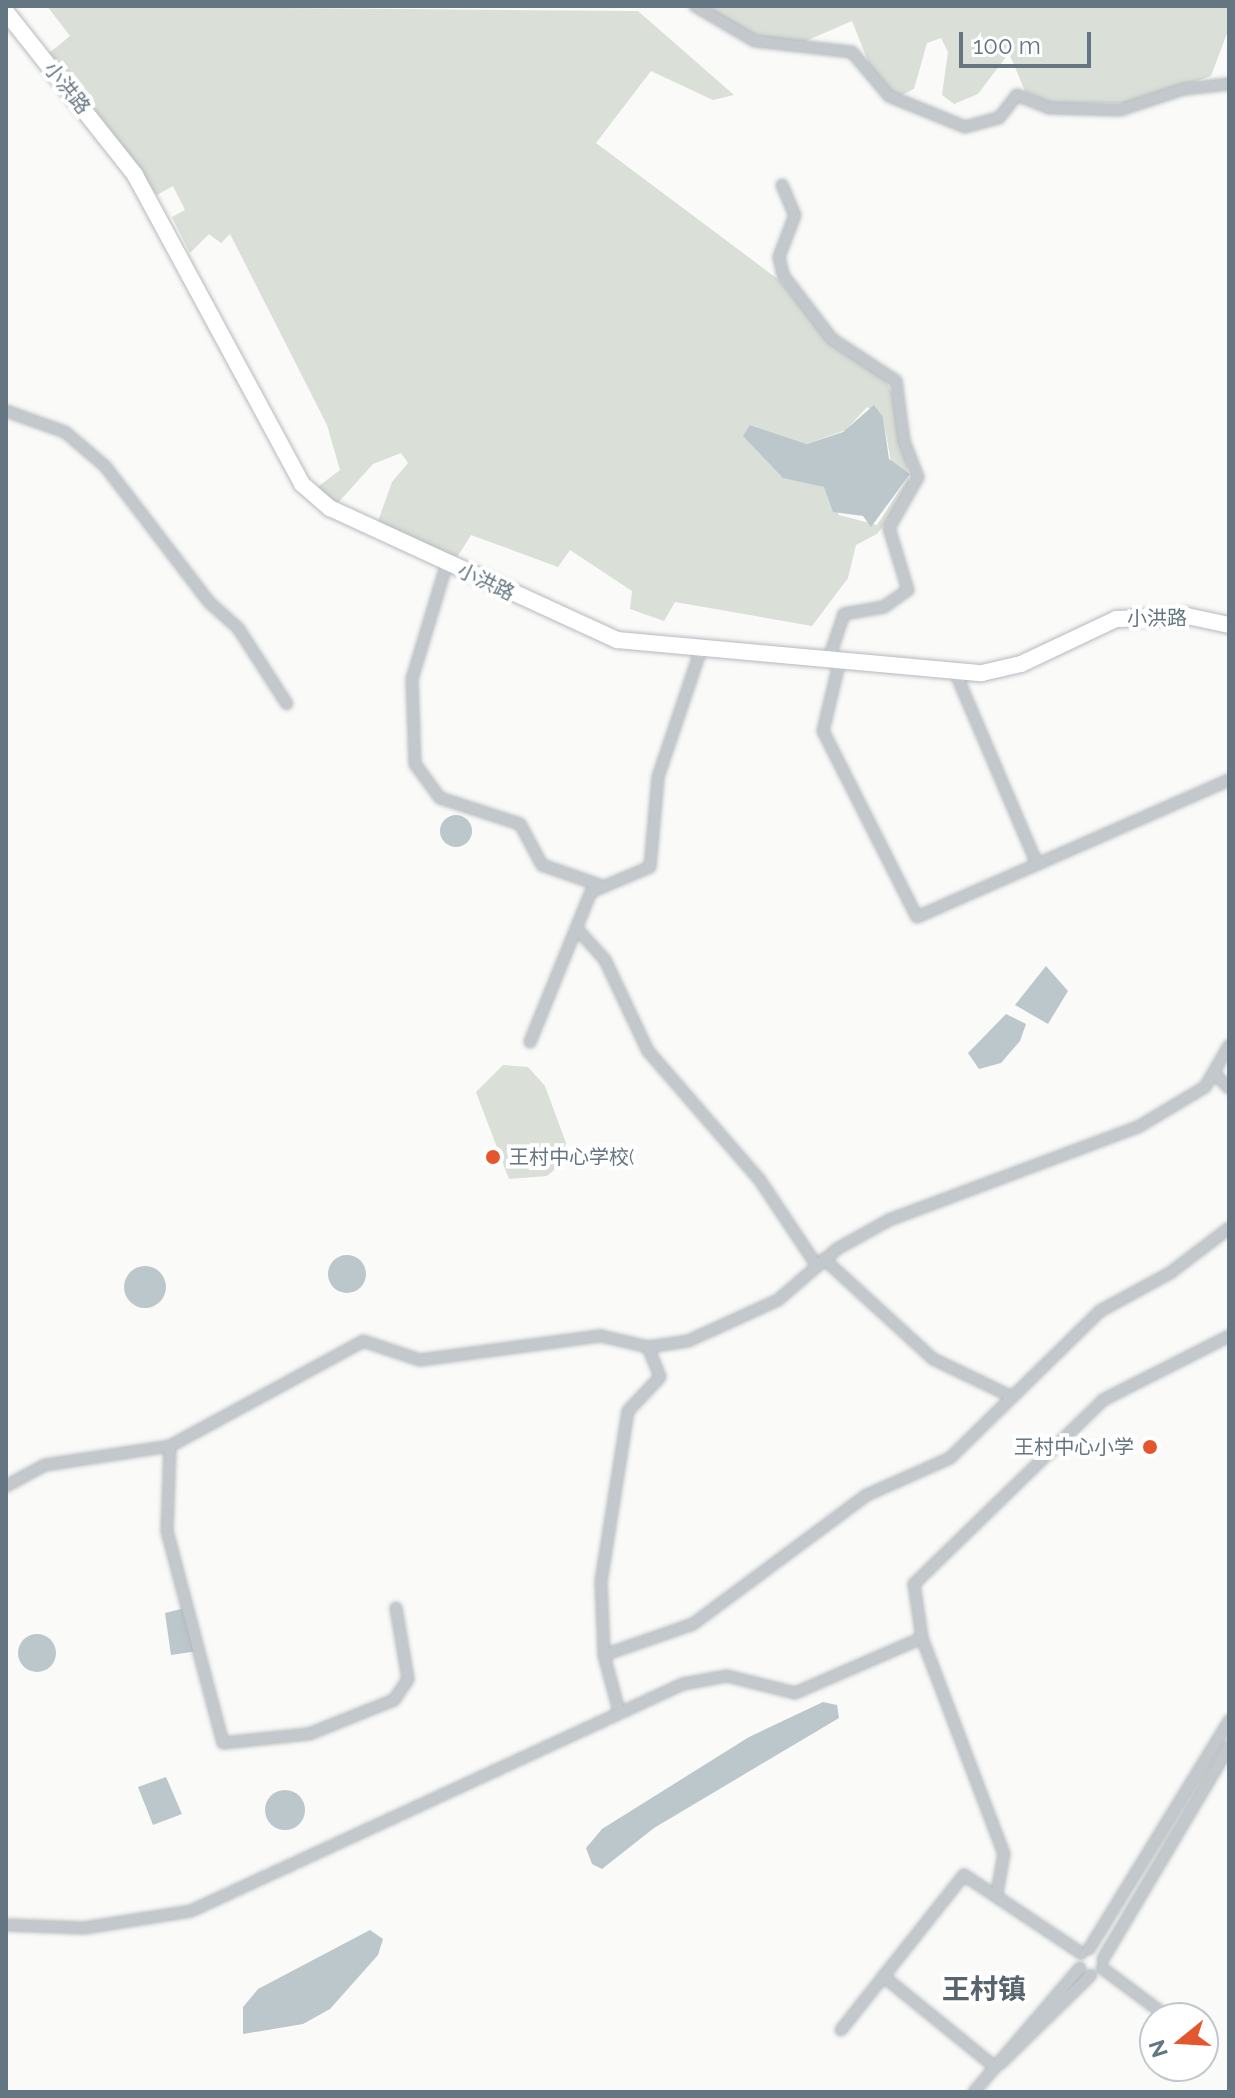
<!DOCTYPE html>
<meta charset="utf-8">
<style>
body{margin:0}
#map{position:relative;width:1235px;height:2098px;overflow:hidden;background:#fafaf8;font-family:Raleway,"Noto Sans SC",sans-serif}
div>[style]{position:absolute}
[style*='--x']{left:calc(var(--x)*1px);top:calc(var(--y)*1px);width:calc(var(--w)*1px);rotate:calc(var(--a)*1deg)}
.green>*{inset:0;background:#dadfd7}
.water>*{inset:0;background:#bbc7cb}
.round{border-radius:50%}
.roads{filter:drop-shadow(0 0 2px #b5babe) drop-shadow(0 0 2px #b5babe)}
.street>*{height:10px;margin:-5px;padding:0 5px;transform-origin:5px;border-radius:5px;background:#c3c8cc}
.primary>*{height:16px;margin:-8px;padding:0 8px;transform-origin:8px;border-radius:8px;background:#fff}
.dots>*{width:22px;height:22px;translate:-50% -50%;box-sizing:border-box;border:4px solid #fff;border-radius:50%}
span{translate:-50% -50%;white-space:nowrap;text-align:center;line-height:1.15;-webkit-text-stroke:8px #fff;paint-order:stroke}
.street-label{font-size:20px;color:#657683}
.poi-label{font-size:20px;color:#657683}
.left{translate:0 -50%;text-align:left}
.right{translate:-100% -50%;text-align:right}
.district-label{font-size:28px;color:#57646e;font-weight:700}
.frame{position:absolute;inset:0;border:8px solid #657683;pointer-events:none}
.north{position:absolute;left:1139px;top:2002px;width:80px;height:80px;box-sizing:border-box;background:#fff;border:2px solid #c1c8cd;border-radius:50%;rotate:252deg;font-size:22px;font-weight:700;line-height:32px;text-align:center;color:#657683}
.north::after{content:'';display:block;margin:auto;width:28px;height:36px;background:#e4572e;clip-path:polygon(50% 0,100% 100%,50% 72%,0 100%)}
.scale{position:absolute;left:959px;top:32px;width:132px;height:36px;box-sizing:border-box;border:4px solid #657683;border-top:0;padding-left:10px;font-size:24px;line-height:28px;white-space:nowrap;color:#657683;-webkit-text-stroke:6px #fff;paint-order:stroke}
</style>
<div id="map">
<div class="green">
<i style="clip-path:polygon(evenodd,47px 6px,638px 11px,734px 95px,713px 100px,651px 71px,596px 143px,779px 280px,834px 347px,884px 377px,899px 407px,910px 489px,877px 534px,856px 545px,848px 578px,812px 626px,675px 602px,664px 621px,630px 609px,632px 591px,570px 550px,558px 567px,471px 535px,456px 559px,377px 524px,392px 482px,408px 463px,401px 453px,373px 464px,336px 505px,315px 489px,340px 470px,327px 425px,230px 234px,221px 243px,209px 234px,190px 253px,172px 217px,185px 210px,173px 186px,157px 195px,48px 54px,70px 36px,47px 6px,867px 407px,883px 417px,891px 462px,910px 474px,877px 525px,839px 515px,824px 487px,780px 475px,750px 425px,807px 444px,846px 430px,867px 407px)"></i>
<i style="clip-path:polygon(706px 6px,1229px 6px,1229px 28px,1211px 76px,1137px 103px,1048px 104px,1025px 91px,1009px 53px,978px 94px,954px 104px,942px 95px,948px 52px,941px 38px,927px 43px,914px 89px,900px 96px,876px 81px,852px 21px,794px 46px,740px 30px)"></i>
<i style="clip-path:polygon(503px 1065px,528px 1067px,545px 1086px,566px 1143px,560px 1165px,547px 1176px,509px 1179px,476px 1092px)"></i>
</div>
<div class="water">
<i style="clip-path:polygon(874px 405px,883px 417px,889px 459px,910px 474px,871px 527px,863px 516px,833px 512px,824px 487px,783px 478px,743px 436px,750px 425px,807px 444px,843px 432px)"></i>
<i class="round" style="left:440px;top:815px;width:32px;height:32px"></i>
<i style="clip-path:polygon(1046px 966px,1068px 991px,1048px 1024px,1015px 1005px)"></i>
<i style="clip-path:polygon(1006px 1014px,1026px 1024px,1020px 1041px,1001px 1063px,979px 1069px,968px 1053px)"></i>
<i class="round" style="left:328px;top:1255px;width:38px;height:38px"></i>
<i class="round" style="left:124px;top:1266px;width:42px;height:42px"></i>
<i style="clip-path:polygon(189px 1607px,198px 1651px,171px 1655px,165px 1613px)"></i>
<i class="round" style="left:18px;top:1634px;width:38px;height:38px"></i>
<i style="clip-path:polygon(823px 1702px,837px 1705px,839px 1718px,654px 1828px,602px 1869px,592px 1864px,586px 1848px,602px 1829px,749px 1737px)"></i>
<i style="clip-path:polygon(166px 1777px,182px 1814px,153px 1825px,138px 1787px)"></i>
<i class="round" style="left:265px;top:1790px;width:40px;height:40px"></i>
<i style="clip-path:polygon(370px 1930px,383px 1939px,378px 1955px,330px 2009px,303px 2024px,243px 2034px,243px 2007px,258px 1989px)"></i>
</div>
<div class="roads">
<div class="street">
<i style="--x:695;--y:6;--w:69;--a:30.3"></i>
<i style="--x:755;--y:41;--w:98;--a:6.5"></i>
<i style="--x:852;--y:52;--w:57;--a:49.9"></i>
<i style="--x:889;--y:96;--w:82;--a:22.2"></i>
<i style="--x:965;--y:127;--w:35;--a:-15"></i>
<i style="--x:999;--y:118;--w:29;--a:-52"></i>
<i style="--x:1017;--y:95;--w:35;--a:22"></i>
<i style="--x:1049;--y:108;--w:71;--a:1.6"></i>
<i style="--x:1120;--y:110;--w:67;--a:-18.2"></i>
<i style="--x:1184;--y:89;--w:45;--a:-6.3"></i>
<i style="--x:782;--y:185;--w:33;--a:67"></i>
<i style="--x:795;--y:215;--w:45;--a:110.9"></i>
<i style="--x:779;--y:257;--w:18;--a:77"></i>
<i style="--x:783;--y:275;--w:81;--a:52.6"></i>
<i style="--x:832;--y:339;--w:77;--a:33.3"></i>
<i style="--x:896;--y:381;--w:61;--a:82.4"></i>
<i style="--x:904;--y:441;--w:39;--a:69"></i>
<i style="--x:918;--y:477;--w:59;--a:119.6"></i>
<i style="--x:889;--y:528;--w:65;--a:73"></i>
<i style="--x:908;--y:590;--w:29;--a:145"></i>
<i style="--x:884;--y:607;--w:41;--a:170.1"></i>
<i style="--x:844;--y:614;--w:50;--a:108.8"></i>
<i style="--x:6;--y:411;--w:63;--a:19.6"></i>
<i style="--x:65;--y:432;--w:52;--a:40.4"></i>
<i style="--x:105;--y:466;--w:171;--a:52.6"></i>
<i style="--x:209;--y:602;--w:39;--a:42"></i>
<i style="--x:238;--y:628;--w:90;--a:57.2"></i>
<i style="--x:447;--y:563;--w:121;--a:106.8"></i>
<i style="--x:412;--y:679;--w:85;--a:88"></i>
<i style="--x:415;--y:764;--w:42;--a:53.7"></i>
<i style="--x:440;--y:798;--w:84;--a:18"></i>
<i style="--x:520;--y:824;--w:47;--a:61.8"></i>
<i style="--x:542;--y:865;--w:60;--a:19.3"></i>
<i style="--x:839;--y:664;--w:69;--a:103.4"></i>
<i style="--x:823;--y:731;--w:208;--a:63.2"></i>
<i style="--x:917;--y:917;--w:341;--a:-23.7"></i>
<i style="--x:956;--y:674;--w:207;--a:66.9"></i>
<i style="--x:579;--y:931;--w:39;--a:48"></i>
<i style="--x:605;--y:960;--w:101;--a:64.7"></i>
<i style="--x:648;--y:1051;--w:169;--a:49.1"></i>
<i style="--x:759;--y:1179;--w:105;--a:56.3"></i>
<i style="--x:530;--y:1042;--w:162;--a:-67.9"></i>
<i style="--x:591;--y:892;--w:64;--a:-23"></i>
<i style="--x:650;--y:867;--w:90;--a:-84.9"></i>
<i style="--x:658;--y:777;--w:135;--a:-71.4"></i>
<i style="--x:1216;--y:1075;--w:18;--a:45"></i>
<i style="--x:824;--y:1259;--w:148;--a:42.5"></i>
<i style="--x:933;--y:1359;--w:83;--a:25.6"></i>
<i style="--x:648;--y:1347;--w:40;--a:-8.5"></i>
<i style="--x:688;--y:1341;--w:99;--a:-24.5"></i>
<i style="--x:778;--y:1300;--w:78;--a:-40.8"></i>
<i style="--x:837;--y:1249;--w:60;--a:-29.1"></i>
<i style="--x:889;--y:1220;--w:266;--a:-20.5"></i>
<i style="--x:1138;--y:1127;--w:78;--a:-30.8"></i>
<i style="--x:1205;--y:1087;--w:48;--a:-59.7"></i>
<i style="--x:170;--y:1446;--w:85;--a:92"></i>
<i style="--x:167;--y:1531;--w:219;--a:75.2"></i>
<i style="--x:223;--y:1743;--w:86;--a:-6"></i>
<i style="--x:309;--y:1734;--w:92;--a:-21.8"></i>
<i style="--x:394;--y:1700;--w:25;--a:-56"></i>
<i style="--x:408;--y:1679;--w:72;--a:-99.6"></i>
<i style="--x:6;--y:1486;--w:44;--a:-28.3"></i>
<i style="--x:45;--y:1465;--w:126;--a:-8.6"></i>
<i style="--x:170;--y:1446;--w:220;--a:-28.5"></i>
<i style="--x:363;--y:1341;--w:60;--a:18.4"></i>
<i style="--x:420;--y:1360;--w:183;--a:-7.6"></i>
<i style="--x:601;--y:1336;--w:48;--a:13.2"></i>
<i style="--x:648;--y:1347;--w:32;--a:68"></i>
<i style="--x:660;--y:1377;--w:47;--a:133.3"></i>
<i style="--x:628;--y:1411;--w:173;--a:99"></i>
<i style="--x:601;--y:1582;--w:73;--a:87.6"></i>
<i style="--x:604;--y:1655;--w:58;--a:75"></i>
<i style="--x:604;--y:1655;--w:94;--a:-19.2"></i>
<i style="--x:693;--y:1624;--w:217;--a:-36.6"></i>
<i style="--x:867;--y:1495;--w:91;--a:-24"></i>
<i style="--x:950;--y:1458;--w:210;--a:-44.4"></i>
<i style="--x:1100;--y:1311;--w:80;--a:-28.5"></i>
<i style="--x:1170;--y:1273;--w:74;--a:-37.3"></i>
<i style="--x:997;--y:1893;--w:40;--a:-80"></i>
<i style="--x:1004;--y:1854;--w:231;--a:-110.8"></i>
<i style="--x:922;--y:1638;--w:55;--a:-98.4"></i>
<i style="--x:914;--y:1584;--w:264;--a:-44.2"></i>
<i style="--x:1103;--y:1400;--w:141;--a:-26.9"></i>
<i style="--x:6;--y:1925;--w:78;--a:2.2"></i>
<i style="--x:84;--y:1928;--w:108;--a:-9"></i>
<i style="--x:191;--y:1911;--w:542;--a:-24.77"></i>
<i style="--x:683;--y:1684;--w:45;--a:-10.3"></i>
<i style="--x:727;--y:1676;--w:70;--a:14"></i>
<i style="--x:795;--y:1693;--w:138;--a:-23.4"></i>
<i style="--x:1089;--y:1949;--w:268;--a:-58.4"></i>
<i style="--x:1103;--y:1959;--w:247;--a:-59.3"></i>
<i style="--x:1102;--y:1968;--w:84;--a:36.7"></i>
<i style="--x:883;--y:1976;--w:144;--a:39.1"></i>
<i style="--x:841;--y:2030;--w:198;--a:-51.6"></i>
<i style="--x:964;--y:1875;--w:141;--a:33.7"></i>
<i style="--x:1000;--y:2064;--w:127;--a:-44.4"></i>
<i style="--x:974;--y:2092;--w:163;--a:-49.5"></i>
</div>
<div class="primary">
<i style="--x:6;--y:12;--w:208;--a:51.6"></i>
<i style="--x:135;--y:175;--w:351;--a:61.6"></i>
<i style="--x:302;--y:484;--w:37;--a:41"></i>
<i style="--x:330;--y:508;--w:316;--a:24.7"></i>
<i style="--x:617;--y:640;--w:366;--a:5.2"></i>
<i style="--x:982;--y:673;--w:40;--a:-13"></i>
<i style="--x:1021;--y:664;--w:105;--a:-25.3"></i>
<i style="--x:1116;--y:619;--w:71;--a:-2.4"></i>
<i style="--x:1187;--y:616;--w:43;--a:12.1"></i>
</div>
</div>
<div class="dots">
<i style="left:493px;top:1157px;background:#e4572e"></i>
<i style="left:1150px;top:1447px;background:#e4572e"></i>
</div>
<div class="street-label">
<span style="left:67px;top:88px;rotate:52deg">小洪路</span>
<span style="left:486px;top:582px;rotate:26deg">小洪路</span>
<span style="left:1157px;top:618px">小洪路</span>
</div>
<div class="poi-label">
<span class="left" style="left:509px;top:1157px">王村中心学校(</span>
<span class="right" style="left:1134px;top:1447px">王村中心小学</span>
</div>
<div class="district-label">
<span style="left:984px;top:1990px">王村镇</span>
</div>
<div class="frame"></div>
<div class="north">N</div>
<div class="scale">100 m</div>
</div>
